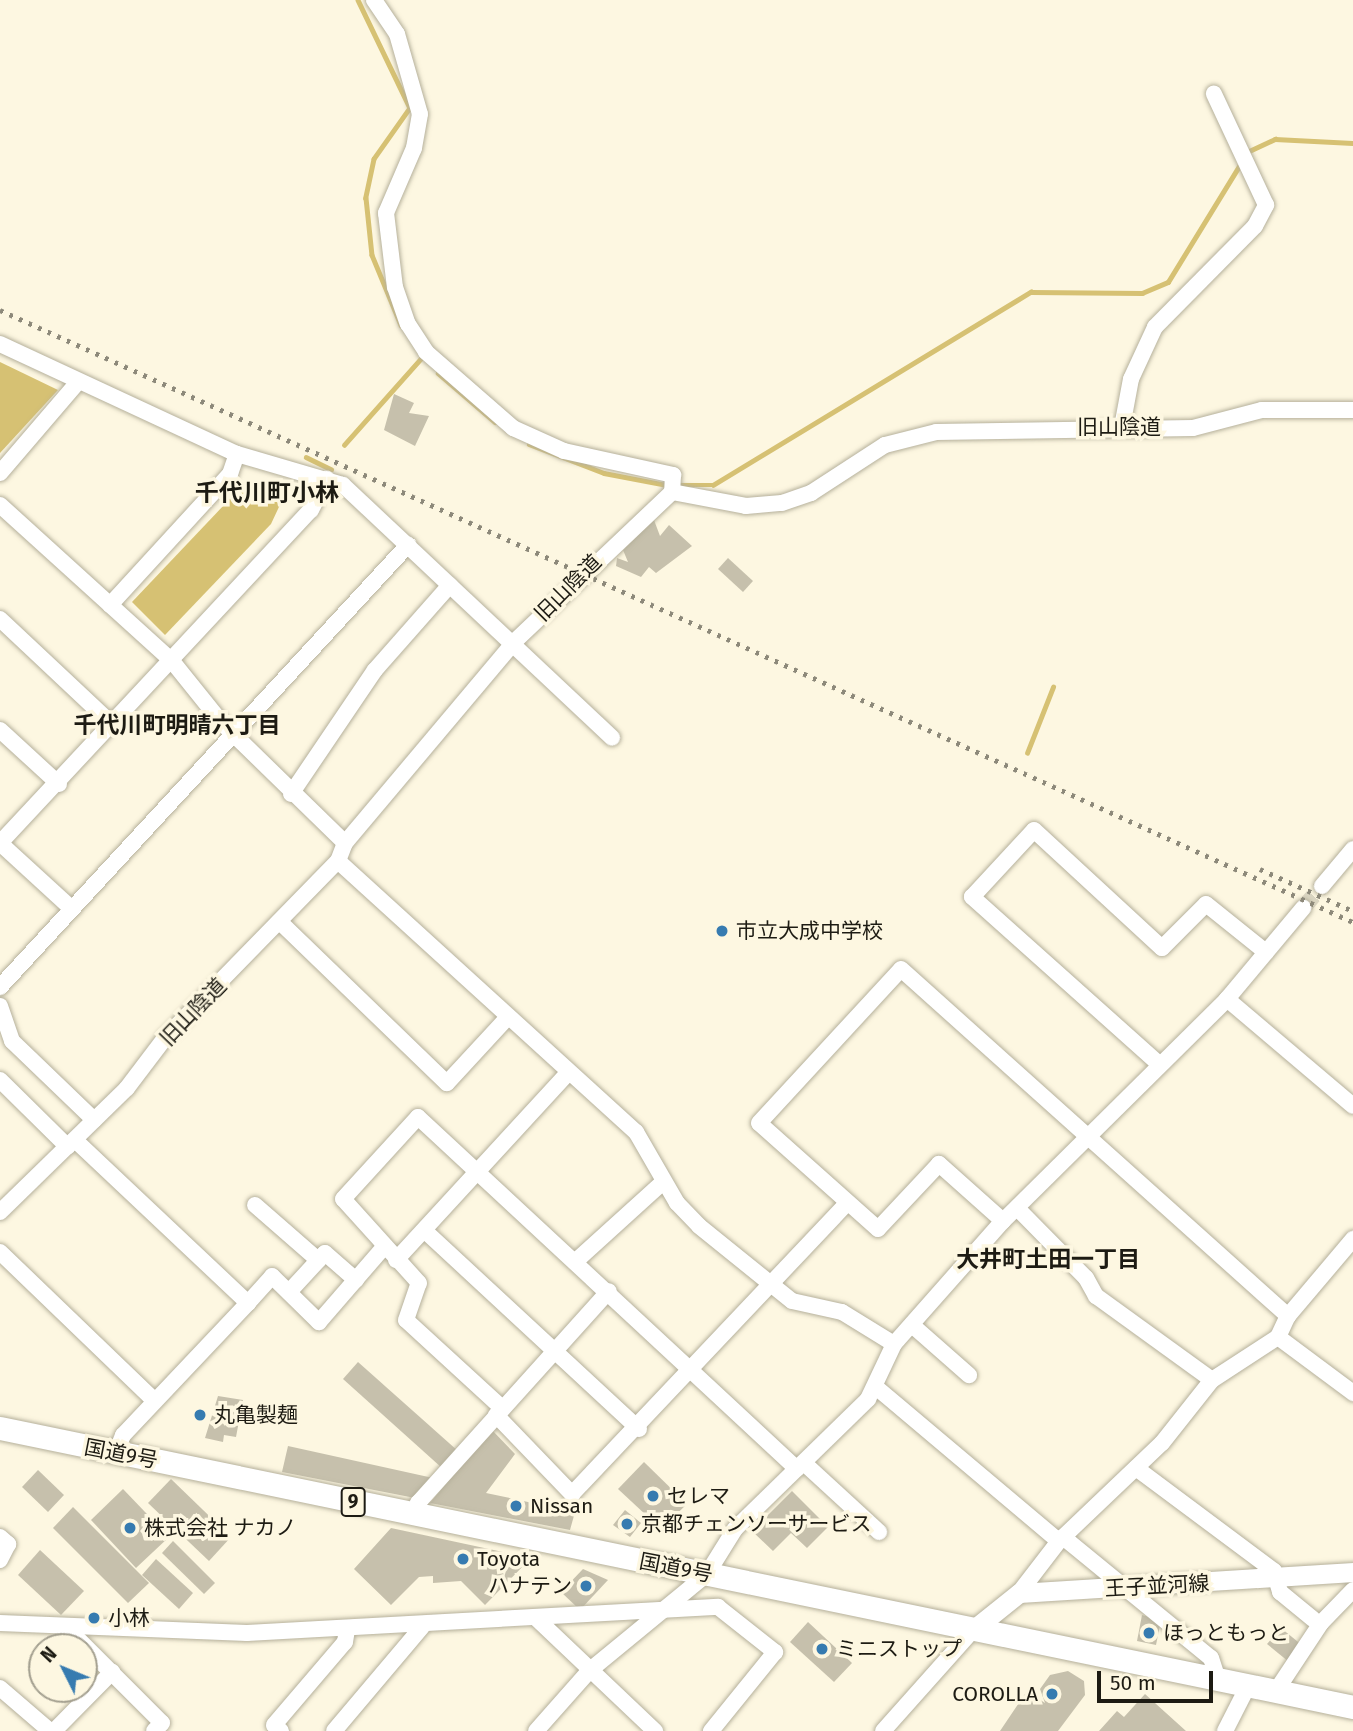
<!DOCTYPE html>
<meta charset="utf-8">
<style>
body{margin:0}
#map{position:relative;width:1353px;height:1731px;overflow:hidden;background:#fdf7e1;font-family:"Fira Sans","Noto Sans JP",sans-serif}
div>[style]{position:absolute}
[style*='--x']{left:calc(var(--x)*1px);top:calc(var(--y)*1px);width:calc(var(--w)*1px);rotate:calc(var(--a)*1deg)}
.water>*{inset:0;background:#d6c173}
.stream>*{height:4.5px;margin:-2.25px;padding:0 2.25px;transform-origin:2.25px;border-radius:2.25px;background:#d6c173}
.building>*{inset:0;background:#c6c0ac}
.minor-tunnel>*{height:16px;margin-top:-8px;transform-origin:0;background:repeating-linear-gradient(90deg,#dbd6c2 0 16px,transparent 0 24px)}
.roads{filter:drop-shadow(0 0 2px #b5b09b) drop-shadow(0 0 2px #b5b09b)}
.minor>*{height:16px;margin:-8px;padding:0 8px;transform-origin:8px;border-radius:8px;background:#fff}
.major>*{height:19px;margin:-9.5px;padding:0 9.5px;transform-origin:9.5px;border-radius:9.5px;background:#fff}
.highway>*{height:23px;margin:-11.5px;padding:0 11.5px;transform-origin:11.5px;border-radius:11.5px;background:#fff}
.rail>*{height:4.5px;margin-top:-2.25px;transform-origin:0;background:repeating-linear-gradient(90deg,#8d897a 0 3.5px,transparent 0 10.5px)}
.dots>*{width:19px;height:19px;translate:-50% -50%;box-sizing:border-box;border:4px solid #fdf7e1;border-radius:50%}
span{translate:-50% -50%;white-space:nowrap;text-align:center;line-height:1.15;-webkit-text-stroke:7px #fdf7e1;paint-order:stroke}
.shield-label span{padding:2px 5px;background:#fdf7e1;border:2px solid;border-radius:5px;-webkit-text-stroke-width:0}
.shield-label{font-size:19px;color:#1d1b13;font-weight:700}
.street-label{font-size:21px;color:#1d1b13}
.poi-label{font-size:21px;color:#1d1b13}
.left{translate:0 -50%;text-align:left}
.right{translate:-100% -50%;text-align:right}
.neighbourhood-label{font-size:23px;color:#1d1b13;font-weight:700}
.quarter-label{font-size:24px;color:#1d1b13;font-weight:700}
.north{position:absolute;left:28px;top:1633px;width:70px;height:70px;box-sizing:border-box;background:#fdf7e1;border:2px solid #a39f8f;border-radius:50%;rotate:313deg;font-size:19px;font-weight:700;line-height:28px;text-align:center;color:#1d1b13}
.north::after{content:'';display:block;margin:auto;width:24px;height:32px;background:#367bb0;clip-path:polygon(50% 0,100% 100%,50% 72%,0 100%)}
.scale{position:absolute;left:1097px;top:1671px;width:116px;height:32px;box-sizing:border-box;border:4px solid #1d1b13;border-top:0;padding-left:9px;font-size:21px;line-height:24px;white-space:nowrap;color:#1d1b13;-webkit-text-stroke:5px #fdf7e1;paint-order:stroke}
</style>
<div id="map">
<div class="water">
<i style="clip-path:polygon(0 362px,58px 390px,0 453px)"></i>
<i style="clip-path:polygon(260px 482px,285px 494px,271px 524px,165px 635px,132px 602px,243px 485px)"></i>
</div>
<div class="stream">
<i style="--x:358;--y:0;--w:120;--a:64.3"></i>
<i style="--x:410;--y:108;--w:62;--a:125.2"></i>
<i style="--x:374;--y:159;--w:40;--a:102"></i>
<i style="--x:366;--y:198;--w:57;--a:84"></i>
<i style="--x:372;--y:255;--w:76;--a:67.5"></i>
<i style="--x:1247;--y:152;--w:31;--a:-25"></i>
<i style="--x:1275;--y:139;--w:78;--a:2.9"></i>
<i style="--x:438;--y:373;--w:75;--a:40.7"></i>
<i style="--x:529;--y:444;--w:80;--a:21.1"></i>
<i style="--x:604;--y:473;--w:64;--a:10.8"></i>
<i style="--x:344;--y:445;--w:118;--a:-48.4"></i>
<i style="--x:306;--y:457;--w:28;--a:26"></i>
<i style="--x:676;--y:485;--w:37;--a:0"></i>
<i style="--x:713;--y:485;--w:372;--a:-31.3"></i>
<i style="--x:1031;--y:292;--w:111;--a:0.5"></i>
<i style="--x:1142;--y:293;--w:28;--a:-23"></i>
<i style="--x:1168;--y:282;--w:140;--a:-58.5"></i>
<i style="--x:1027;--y:753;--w:71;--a:-68.5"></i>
</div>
<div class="building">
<i style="clip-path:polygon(394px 394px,414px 403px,409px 413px,429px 416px,415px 446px,384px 430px)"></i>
<i style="clip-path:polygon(654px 520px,660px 536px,669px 525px,692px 546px,656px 573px,649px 567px,641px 577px,616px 566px,617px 558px,628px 562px,623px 550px)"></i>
<i style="clip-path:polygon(728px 558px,753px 581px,743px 592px,718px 569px)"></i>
<i style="clip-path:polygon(358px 1362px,458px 1451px,442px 1468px,343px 1379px)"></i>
<i style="clip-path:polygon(218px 1396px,243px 1400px,236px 1437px,224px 1435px,223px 1442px,205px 1438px)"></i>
<i style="clip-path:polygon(491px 1429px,515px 1454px,486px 1493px,575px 1512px,570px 1530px,430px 1503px)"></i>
<i style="clip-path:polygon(288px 1446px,433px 1478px,415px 1498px,282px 1472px)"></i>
<i style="clip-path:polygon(644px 1462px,687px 1504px,661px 1529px,618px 1489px)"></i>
<i style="clip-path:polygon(38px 1470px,64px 1495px,48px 1512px,22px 1487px)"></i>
<i style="clip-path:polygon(171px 1479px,231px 1537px,209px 1561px,148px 1503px)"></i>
<i style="clip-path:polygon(123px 1489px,169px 1537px,136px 1568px,91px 1520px)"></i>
<i style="clip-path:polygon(792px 1491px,828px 1527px,807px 1548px,791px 1533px,773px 1551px,752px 1531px)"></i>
<i style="clip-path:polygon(73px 1507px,149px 1583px,128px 1603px,53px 1528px)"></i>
<i style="clip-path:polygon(625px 1510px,641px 1523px,630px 1537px,613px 1525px)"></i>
<i style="clip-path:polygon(391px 1528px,531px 1558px,485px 1605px,461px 1581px,433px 1583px,433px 1576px,419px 1577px,391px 1605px,354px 1569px)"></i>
<i style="clip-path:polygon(173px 1541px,215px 1583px,204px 1594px,162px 1553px)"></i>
<i style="clip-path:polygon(40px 1550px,84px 1591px,61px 1615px,18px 1575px)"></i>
<i style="clip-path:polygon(156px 1559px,193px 1593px,179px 1609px,142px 1575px)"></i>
<i style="clip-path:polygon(583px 1569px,608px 1580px,580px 1610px,561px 1592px)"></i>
<i style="clip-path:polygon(1142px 1615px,1161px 1620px,1156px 1645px,1137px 1641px)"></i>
<i style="clip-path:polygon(808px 1622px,852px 1663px,834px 1682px,790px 1642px)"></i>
<i style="clip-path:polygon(1281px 1628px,1303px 1646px,1289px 1662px,1267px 1644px)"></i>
<i style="clip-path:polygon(1068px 1671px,1084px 1681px,1085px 1695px,1058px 1731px,1000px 1731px,1027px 1691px,1045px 1703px,1040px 1689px,1050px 1675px)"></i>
<i style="clip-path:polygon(1145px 1694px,1186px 1731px,1099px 1731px,1117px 1711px,1124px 1717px)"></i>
</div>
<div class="minor-tunnel">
<i style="--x:1303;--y:908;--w:29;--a:-49"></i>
</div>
<div class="roads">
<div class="minor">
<i style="--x:374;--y:0;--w:41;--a:55.9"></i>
<i style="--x:397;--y:34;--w:83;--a:74"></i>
<i style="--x:420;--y:114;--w:35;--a:100"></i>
<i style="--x:414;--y:148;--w:71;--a:113.3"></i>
<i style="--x:386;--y:213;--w:75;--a:83.1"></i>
<i style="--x:395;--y:287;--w:39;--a:71"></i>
<i style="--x:408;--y:324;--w:33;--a:57"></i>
<i style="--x:426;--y:352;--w:116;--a:41.1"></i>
<i style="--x:513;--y:428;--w:56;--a:24.3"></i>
<i style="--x:564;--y:451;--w:112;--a:12.4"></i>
<i style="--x:673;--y:475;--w:17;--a:93"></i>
<i style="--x:0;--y:344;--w:261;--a:24.9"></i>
<i style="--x:237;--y:454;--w:110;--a:16.3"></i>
<i style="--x:343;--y:485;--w:369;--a:43.2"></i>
<i style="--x:1122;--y:427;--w:49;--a:-79.4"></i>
<i style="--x:1131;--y:379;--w:57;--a:-65.2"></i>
<i style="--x:1155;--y:327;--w:142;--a:-45.3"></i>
<i style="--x:1255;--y:226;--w:24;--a:-62"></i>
<i style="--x:1266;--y:205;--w:123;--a:-115.1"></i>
<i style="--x:0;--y:473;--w:120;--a:-49.4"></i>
<i style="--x:0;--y:505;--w:232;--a:42.2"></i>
<i style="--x:172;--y:661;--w:78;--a:51.2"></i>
<i style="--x:221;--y:722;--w:173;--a:44.3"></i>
<i style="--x:110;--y:605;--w:178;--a:-47.5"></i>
<i style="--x:230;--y:474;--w:21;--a:-71"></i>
<i style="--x:0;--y:619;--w:155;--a:43.2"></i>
<i style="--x:0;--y:730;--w:80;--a:42.5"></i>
<i style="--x:291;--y:794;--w:150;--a:-55.9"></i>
<i style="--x:375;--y:670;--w:113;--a:-48.6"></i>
<i style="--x:0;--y:843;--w:456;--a:-47"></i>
<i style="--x:311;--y:510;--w:35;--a:-63"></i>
<i style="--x:0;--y:843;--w:96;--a:42.5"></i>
<i style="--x:338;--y:861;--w:403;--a:42.3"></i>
<i style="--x:636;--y:1132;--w:82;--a:60"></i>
<i style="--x:677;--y:1203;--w:32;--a:46"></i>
<i style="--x:699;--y:1226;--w:119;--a:38.9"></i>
<i style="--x:792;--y:1301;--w:51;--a:12.4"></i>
<i style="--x:842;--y:1312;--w:61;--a:31.6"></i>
<i style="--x:1322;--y:886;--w:48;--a:-50"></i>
<i style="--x:280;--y:922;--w:232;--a:44"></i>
<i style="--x:447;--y:1083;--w:87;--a:-47.3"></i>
<i style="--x:0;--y:987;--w:602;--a:-47.29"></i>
<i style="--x:1227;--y:999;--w:165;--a:40.3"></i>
<i style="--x:0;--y:1006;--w:37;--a:71"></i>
<i style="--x:12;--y:1041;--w:114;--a:43.9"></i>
<i style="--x:1159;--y:1064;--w:251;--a:-138.2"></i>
<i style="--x:972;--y:897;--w:91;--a:-47.2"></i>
<i style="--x:1034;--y:830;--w:174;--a:42.7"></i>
<i style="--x:1162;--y:948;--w:62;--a:-45"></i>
<i style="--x:1206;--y:904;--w:77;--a:38.7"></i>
<i style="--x:0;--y:1080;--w:95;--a:44.6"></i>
<i style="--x:75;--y:1140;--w:238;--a:43.3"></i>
<i style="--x:248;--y:1303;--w:182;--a:133.4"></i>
<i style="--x:123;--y:1435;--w:19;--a:111"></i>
<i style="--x:255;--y:1205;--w:84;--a:41.1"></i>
<i style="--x:1017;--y:1208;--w:98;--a:45.4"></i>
<i style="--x:1086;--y:1278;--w:21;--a:61"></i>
<i style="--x:1096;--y:1296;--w:143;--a:35.9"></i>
<i style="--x:0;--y:1212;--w:177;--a:-44.3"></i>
<i style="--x:127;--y:1088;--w:63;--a:-52.8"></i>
<i style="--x:165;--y:1038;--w:248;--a:-45.7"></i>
<i style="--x:338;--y:861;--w:19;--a:-69"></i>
<i style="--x:345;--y:843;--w:263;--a:-49.9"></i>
<i style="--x:514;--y:642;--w:218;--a:-43.5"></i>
<i style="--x:672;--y:492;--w:75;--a:10.7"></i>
<i style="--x:746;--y:506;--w:36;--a:-5"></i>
<i style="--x:782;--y:503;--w:31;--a:-19"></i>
<i style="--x:811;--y:493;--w:88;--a:-33"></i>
<i style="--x:885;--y:445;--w:53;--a:-14.3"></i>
<i style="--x:936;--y:432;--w:257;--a:-0.9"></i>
<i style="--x:1193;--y:428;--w:71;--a:-14.6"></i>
<i style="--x:1262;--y:410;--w:91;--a:0"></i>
<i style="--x:1003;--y:1221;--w:86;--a:-138.3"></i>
<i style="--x:939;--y:1164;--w:89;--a:133.2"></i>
<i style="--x:878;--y:1229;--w:159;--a:-138.3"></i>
<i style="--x:759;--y:1123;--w:209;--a:-47.3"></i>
<i style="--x:901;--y:969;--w:520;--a:41.88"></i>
<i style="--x:424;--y:1230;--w:293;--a:42.8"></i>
<i style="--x:0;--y:1252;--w:214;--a:43.9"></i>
<i style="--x:396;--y:1260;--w:254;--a:-47.4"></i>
<i style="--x:577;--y:1260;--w:116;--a:-42.2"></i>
<i style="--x:289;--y:1292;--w:53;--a:-47.3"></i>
<i style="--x:325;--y:1253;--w:41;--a:41.1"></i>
<i style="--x:248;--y:1303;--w:36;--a:-48"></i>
<i style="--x:272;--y:1276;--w:66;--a:44.4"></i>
<i style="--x:319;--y:1322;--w:99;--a:-49.1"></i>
<i style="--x:912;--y:1325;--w:76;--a:41.3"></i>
<i style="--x:1278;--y:1337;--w:94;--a:36.7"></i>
<i style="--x:877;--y:1388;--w:238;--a:40.1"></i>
<i style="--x:502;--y:1408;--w:130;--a:-137.5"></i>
<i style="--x:406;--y:1320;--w:39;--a:-71"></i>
<i style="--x:419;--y:1283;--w:113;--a:-132.1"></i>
<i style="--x:343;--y:1199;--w:111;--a:-47.6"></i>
<i style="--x:418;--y:1117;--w:517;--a:42.88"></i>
<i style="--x:496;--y:1415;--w:110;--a:46.1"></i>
<i style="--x:572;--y:1494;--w:400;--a:-46.6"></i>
<i style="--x:804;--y:1463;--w:102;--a:42.6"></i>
<i style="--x:1136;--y:1468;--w:172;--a:36.7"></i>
<i style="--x:1274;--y:1571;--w:22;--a:74"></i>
<i style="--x:1280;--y:1592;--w:43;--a:39.3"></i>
<i style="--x:414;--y:1515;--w:13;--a:-72"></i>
<i style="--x:418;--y:1503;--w:285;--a:-48"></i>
<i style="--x:0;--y:1537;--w:11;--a:41"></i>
<i style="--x:8;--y:1544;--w:18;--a:117"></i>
<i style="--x:1063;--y:1537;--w:191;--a:39.3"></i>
<i style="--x:1211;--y:1658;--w:22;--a:72"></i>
<i style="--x:1019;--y:1593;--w:66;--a:-52.4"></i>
<i style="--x:1059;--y:1541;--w:142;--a:-43.6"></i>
<i style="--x:1162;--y:1443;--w:80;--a:-51.6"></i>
<i style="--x:1212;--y:1380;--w:79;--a:-33.1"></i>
<i style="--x:1278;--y:1337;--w:23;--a:-65"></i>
<i style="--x:1288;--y:1316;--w:101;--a:-49.8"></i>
<i style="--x:537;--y:1619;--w:163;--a:43.5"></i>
<i style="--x:0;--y:1623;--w:247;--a:2.3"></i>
<i style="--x:247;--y:1633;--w:472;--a:-3.2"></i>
<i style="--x:718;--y:1607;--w:73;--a:38.3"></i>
<i style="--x:775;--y:1652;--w:102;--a:129"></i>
<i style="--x:72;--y:1626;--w:9;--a:77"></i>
<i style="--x:74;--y:1635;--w:124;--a:45"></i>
<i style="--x:162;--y:1723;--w:11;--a:135"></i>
<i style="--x:0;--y:1688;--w:66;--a:40.7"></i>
<i style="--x:1276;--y:1691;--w:82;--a:-56.5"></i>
<i style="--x:1321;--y:1623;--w:46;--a:-45.9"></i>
<i style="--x:54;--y:1731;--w:83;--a:-45.5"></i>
<i style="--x:281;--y:1731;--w:9;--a:-139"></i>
<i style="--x:274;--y:1725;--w:109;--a:-49.5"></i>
<i style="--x:345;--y:1642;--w:13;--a:-81"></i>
<i style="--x:334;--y:1731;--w:136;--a:-49.8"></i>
<i style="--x:536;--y:1731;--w:80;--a:-48.5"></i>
<i style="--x:589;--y:1671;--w:153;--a:-39.4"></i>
<i style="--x:707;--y:1574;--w:53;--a:-58.1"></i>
<i style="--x:735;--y:1529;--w:186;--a:-44.3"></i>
<i style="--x:868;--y:1399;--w:61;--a:-64.7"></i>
<i style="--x:894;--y:1344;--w:164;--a:-48.5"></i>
<i style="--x:1003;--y:1221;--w:315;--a:-44.7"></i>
<i style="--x:1227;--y:999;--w:119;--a:-50.1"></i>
<i style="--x:883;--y:1731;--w:137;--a:-48.3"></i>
<i style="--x:1225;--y:1731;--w:51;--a:-62.9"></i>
</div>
<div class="major">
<i style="--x:974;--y:1629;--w:58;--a:-38.7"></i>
<i style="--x:1019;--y:1593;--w:335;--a:-3.6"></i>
</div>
<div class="highway">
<i style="--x:0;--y:1428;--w:1381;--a:11.65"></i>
</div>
</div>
<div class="rail">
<i style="--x:0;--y:310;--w:1485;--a:24.34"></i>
<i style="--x:1260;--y:869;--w:102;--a:24.3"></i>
</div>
<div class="dots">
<i style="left:722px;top:931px;background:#367bb0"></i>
<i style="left:200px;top:1415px;background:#367bb0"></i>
<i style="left:653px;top:1496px;background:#367bb0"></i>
<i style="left:516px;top:1506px;background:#367bb0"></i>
<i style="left:627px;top:1524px;background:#367bb0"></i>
<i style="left:130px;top:1528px;background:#367bb0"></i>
<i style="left:463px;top:1559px;background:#367bb0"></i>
<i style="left:586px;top:1586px;background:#367bb0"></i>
<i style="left:94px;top:1618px;background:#367bb0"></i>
<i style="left:1149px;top:1633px;background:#367bb0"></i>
<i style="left:822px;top:1649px;background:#367bb0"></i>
<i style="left:1052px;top:1694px;background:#367bb0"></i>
</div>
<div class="shield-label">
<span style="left:353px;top:1502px">9</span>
</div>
<div class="street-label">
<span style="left:1119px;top:427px">旧山陰道</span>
<span style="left:568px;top:588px;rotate:-45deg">旧山陰道</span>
<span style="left:193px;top:1012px;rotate:-46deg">旧山陰道</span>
<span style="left:121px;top:1454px;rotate:11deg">国道9号</span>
<span style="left:676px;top:1568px;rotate:11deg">国道9号</span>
<span style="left:1157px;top:1586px;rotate:-3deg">王子並河線</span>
</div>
<div class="poi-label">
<span class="left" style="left:736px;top:931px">市立大成中学校</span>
<span class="left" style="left:214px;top:1415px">丸亀製麺</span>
<span class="left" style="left:667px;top:1496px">セレマ</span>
<span class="left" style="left:530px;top:1506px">Nissan</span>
<span class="left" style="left:641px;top:1524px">京都チェンソーサービス</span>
<span class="left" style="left:144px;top:1528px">株式会社 ナカノ</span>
<span class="left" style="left:477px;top:1559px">Toyota</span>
<span class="right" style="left:572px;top:1586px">ハナテン</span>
<span class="left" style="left:108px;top:1618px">小林</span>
<span class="left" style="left:1163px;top:1633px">ほっともっと</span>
<span class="left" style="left:836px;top:1649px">ミニストップ</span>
<span class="right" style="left:1038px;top:1694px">COROLLA</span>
</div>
<div class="neighbourhood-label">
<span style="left:177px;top:725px">千代川町明晴六丁目</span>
<span style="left:1048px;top:1259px">大井町土田一丁目</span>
</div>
<div class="quarter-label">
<span style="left:267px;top:494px">千代川町小林</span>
</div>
<div class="north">N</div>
<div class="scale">50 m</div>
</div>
